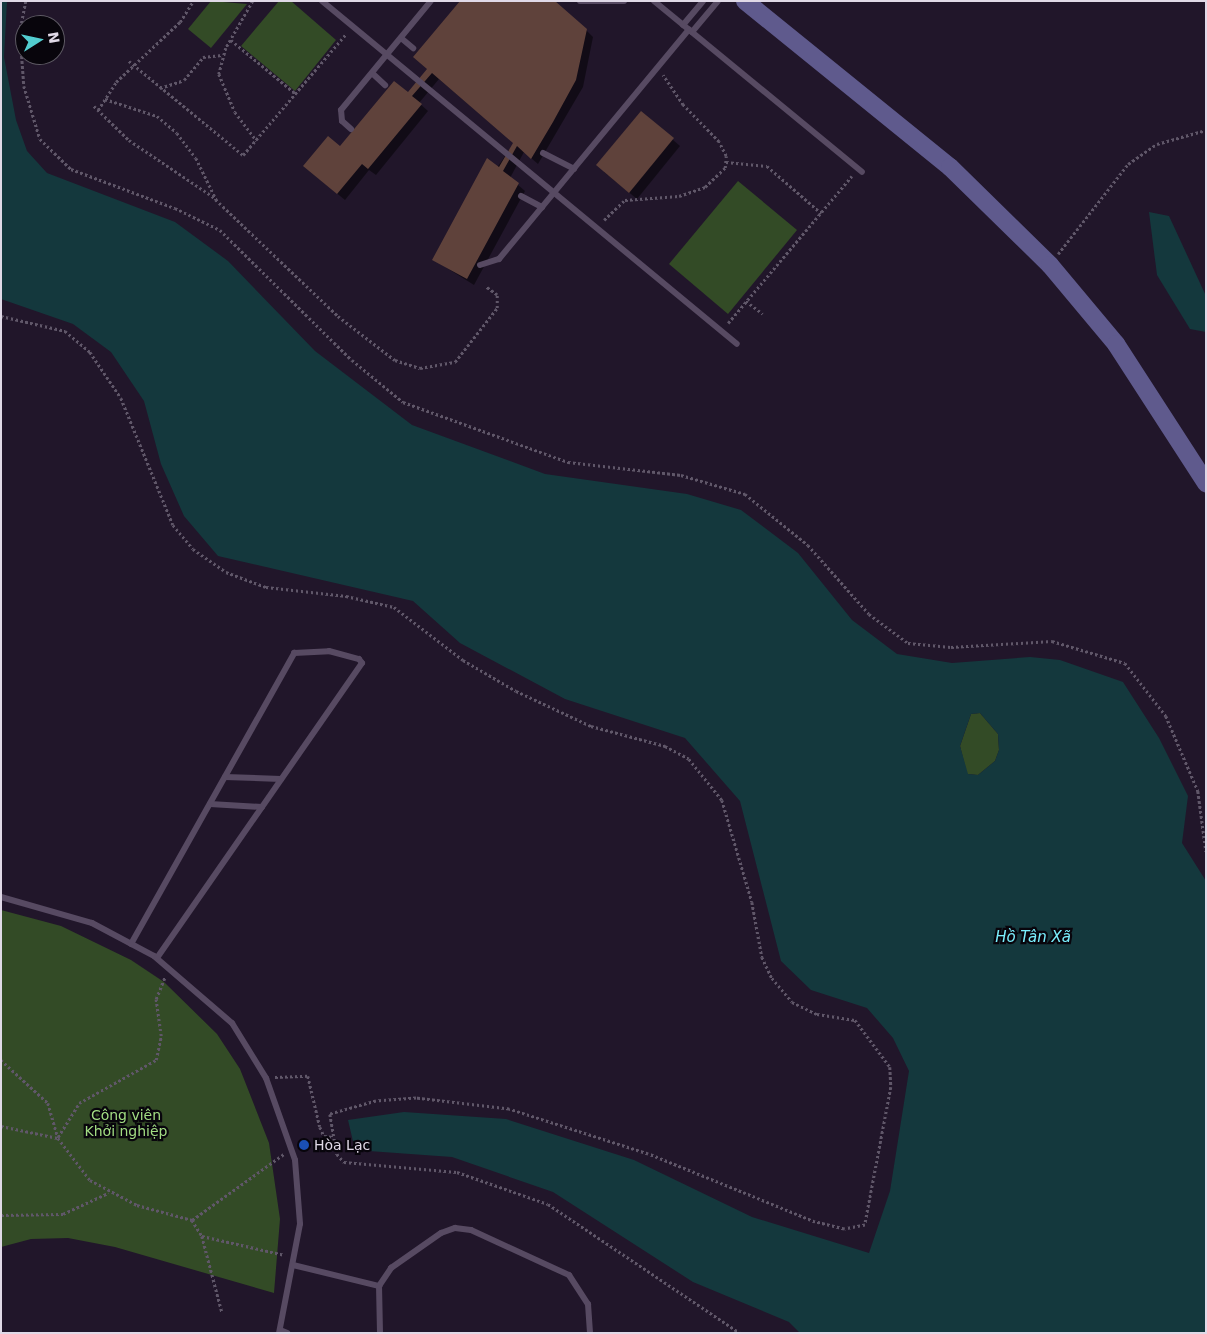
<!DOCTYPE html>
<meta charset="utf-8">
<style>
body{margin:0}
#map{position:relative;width:1207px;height:1334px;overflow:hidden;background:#21162a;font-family:"DejaVu Sans",sans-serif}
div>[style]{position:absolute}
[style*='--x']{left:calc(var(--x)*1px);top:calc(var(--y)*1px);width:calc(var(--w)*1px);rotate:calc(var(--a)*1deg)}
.green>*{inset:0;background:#334b26}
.water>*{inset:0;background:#14383d}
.shadow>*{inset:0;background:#0007}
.building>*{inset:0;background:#5f423b}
.path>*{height:2.5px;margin-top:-1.25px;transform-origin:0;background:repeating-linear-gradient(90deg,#605769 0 2.5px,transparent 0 5px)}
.lane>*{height:6px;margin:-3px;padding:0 3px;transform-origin:3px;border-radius:3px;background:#574a62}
.secondary>*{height:18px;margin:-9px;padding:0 9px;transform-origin:9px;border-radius:9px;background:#5f5a8d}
.dots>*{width:14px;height:14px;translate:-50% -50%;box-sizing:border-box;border:2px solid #08050c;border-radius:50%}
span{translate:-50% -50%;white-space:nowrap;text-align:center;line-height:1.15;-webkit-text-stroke:4.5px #08050c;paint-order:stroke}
.park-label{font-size:14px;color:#a2dd83}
.poi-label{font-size:14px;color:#e0d9e7}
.left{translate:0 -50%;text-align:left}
.water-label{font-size:15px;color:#79eefc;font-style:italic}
.frame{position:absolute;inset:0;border:2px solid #e0d9e7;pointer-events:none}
.north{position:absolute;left:15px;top:15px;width:50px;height:50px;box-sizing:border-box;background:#08050c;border:1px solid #5e5a64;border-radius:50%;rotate:80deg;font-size:14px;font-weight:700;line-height:20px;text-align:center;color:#e0d9e7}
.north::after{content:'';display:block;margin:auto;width:18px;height:22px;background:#52cdd0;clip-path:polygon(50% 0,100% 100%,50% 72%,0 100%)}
</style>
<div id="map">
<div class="green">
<i style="clip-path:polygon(211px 1px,247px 4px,211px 48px,188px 29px)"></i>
<i style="clip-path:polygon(279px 1px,291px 1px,336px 40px,295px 91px,241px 46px)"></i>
<i style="clip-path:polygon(738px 181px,797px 230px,728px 314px,669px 264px)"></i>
<i style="clip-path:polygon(980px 713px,998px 734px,999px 750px,995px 761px,978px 775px,967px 774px,960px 746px,971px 714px)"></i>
<i style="clip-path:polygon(1px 910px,61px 926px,131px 960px,164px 982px,217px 1034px,240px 1069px,269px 1143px,280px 1219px,274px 1293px,115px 1247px,68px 1238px,31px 1239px,1px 1247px)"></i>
</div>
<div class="water">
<i style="clip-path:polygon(evenodd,1px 1px,7px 1px,4px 57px,16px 120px,27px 151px,47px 173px,175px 222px,228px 261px,315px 351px,412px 425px,545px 474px,687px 494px,741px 510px,798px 553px,852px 620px,897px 654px,952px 663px,1030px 657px,1060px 660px,1123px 682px,1159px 738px,1188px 796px,1182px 843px,1206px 881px,1206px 1333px,800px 1333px,789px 1322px,693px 1282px,553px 1192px,452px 1157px,355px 1150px,348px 1120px,404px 1112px,506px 1119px,634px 1160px,752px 1217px,869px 1253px,890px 1191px,909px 1071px,893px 1038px,867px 1008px,811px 990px,781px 961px,740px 801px,685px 738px,565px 699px,460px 643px,413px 601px,218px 556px,184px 516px,161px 464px,144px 401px,111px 352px,73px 324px,1px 299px,1px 1px,980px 713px,998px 734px,999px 750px,995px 761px,978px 775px,968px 774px,960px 746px,971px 714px,980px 713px)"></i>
<i style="clip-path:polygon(1149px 212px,1169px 216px,1206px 296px,1206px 332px,1190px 329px,1157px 275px)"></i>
</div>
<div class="shadow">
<i style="clip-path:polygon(586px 30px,593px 37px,583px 87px,538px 164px,524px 152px,510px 178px,525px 191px,474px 285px,434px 260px,514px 143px,439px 79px,419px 103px,428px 111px,376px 175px,369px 170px,345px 200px,312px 173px,408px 94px,428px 69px)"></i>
<i style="clip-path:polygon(641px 112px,680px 146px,637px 199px,604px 172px)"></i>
</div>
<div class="building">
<i style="clip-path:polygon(460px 1px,555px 1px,587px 29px,576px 80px,553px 122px,531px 159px,517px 146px,503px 171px,519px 183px,467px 279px,432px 260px,487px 158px,499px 167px,513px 143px,432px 73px,412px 96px,422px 104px,368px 169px,362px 164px,337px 194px,303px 166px,328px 136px,340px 146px,394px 81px,408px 92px,427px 69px,413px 57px)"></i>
<i style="clip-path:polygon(641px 111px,674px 138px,629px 193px,596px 165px)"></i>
</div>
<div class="path">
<i style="--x:26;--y:1;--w:31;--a:101"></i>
<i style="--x:20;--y:31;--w:55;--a:85.8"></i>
<i style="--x:24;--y:86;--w:55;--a:73.2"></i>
<i style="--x:40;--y:139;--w:43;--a:44.1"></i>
<i style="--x:71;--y:169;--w:111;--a:20.6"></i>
<i style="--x:175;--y:208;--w:50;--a:26.1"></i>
<i style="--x:220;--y:230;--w:185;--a:44.6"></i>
<i style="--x:352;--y:360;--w:66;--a:39.5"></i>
<i style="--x:403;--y:402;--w:176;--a:20"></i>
<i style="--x:568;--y:462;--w:114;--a:6.6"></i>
<i style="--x:681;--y:475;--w:67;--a:16.5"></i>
<i style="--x:745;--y:494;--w:81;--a:39"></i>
<i style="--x:808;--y:545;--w:92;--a:48.5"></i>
<i style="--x:869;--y:614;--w:49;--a:36.6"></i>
<i style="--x:908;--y:643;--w:43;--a:5.3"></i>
<i style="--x:951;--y:647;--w:101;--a:-3.4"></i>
<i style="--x:1052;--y:641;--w:76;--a:16.8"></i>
<i style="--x:1125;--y:663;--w:67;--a:52.3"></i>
<i style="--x:1166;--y:716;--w:82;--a:66.9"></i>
<i style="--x:1198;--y:791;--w:61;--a:82.4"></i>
<i style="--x:253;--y:1;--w:54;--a:119.9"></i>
<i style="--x:226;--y:48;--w:27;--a:105"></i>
<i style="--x:219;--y:74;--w:41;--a:67.2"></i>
<i style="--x:235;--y:112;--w:36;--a:53"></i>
<i style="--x:231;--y:40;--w:85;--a:39.7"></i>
<i style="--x:129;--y:61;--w:148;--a:39.5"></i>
<i style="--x:243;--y:155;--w:159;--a:-49.6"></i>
<i style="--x:160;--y:88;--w:25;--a:-18"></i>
<i style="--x:184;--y:80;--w:30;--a:-50"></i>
<i style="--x:203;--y:57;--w:19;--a:-6"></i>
<i style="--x:105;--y:99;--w:55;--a:18.1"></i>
<i style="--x:157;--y:116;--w:26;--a:40"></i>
<i style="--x:177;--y:133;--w:31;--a:53"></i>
<i style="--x:196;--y:158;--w:48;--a:64"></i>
<i style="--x:94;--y:106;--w:49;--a:44.2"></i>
<i style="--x:129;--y:140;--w:100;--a:34"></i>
<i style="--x:212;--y:196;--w:174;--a:43.6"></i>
<i style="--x:338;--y:316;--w:72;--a:37.7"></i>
<i style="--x:395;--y:360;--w:26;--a:18"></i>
<i style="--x:420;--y:368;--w:36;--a:-10"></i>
<i style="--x:455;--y:362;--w:68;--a:-52.1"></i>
<i style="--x:497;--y:308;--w:13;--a:-90"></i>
<i style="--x:497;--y:295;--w:14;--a:-144"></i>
<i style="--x:98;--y:110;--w:33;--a:-57"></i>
<i style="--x:116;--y:82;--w:88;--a:-43.2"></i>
<i style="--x:180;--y:22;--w:25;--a:-58"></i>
<i style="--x:726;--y:162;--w:41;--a:5.6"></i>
<i style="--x:767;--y:166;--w:72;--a:41"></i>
<i style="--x:604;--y:220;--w:29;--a:-44"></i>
<i style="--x:625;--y:200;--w:54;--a:-4.2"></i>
<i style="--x:679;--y:196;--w:28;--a:-19"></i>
<i style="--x:705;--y:187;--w:28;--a:-44"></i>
<i style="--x:725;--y:168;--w:12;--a:-85"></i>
<i style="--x:726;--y:156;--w:16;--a:-117"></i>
<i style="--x:719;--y:142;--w:52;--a:-134.2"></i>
<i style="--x:683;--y:105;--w:36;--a:-124"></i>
<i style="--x:1058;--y:254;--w:114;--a:-52.1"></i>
<i style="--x:1128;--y:164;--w:35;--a:-35"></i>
<i style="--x:1157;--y:144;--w:51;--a:-15.9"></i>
<i style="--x:746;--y:301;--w:21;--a:37"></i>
<i style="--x:1;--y:316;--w:66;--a:13.2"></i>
<i style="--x:65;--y:331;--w:33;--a:40"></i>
<i style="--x:90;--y:352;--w:55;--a:56"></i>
<i style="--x:121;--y:398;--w:137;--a:67.7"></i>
<i style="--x:173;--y:525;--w:31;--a:50"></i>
<i style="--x:193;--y:549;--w:40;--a:34.9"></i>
<i style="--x:226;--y:572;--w:43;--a:20.6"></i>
<i style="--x:266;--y:587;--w:81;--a:6.4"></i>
<i style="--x:346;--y:596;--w:49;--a:12.9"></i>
<i style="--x:394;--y:607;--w:87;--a:37.5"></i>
<i style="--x:463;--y:660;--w:61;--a:30.3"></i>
<i style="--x:516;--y:691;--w:83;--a:25"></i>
<i style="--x:591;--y:726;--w:77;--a:15.1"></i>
<i style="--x:665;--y:746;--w:27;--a:28"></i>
<i style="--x:689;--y:759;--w:53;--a:51.2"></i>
<i style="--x:722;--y:800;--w:106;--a:73.6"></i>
<i style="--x:752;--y:902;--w:56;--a:79.7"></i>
<i style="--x:762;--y:957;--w:23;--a:65"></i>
<i style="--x:772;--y:978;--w:31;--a:50"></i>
<i style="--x:792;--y:1002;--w:28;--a:26"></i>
<i style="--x:817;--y:1014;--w:38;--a:9"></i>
<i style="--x:855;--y:1020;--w:59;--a:53.3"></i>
<i style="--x:890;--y:1067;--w:20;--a:87"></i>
<i style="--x:891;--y:1087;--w:140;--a:100.7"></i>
<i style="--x:865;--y:1225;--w:21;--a:169"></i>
<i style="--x:844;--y:1229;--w:30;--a:-166"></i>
<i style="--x:815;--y:1222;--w:180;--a:-157.8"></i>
<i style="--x:648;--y:1154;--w:146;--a:-162.1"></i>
<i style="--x:509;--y:1109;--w:94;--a:-173.3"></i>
<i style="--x:416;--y:1098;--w:40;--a:175.7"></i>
<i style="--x:376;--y:1101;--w:48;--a:164.2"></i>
<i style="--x:330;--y:1114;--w:41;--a:80.1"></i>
<i style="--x:337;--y:1154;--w:11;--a:49"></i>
<i style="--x:344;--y:1162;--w:113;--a:5.1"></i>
<i style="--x:457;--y:1172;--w:96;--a:19.4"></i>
<i style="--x:548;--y:1204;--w:231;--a:33.9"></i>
<i style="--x:728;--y:323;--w:192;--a:-49.9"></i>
<i style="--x:1;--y:1060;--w:64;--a:42.5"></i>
<i style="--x:48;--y:1103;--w:36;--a:74"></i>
<i style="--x:58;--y:1138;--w:53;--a:52.7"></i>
<i style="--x:90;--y:1180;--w:53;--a:28"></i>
<i style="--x:137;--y:1205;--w:57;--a:15.3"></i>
<i style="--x:192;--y:1220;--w:113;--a:-35.7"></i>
<i style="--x:275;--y:1077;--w:33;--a:-2"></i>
<i style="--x:308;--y:1076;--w:52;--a:76.8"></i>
<i style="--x:320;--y:1127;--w:10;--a:66"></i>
<i style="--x:324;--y:1136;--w:9;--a:6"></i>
<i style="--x:1;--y:1126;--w:58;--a:11.9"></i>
<i style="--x:58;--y:1137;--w:40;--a:-58"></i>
<i style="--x:79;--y:1103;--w:88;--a:-29.2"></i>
<i style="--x:156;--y:1060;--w:25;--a:-78"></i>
<i style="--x:161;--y:1036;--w:37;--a:-98"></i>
<i style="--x:156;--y:999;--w:24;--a:-68"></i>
<i style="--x:1;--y:1215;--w:62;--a:-0.9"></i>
<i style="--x:63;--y:1214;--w:50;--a:-25"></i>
<i style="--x:192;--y:1220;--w:19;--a:58"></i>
<i style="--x:202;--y:1236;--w:79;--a:75.3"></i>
<i style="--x:202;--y:1236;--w:85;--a:12.9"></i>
</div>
<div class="lane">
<i style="--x:322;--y:1;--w:538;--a:39.57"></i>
<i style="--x:580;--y:1;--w:44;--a:0"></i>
<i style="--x:654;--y:1;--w:269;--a:39.4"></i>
<i style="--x:683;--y:25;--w:31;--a:-50"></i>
<i style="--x:692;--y:32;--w:40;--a:-50"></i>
<i style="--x:401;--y:38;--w:16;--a:40"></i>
<i style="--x:372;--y:73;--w:18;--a:43"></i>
<i style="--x:351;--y:129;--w:12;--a:-138"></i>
<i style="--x:342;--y:121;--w:11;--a:-95"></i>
<i style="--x:341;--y:110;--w:141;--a:-50.5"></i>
<i style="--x:543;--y:153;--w:35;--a:27"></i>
<i style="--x:521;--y:196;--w:24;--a:28"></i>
<i style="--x:480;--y:265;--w:20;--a:-18"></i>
<i style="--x:499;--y:259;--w:298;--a:-50.4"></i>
<i style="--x:225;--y:777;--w:56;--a:2"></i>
<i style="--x:210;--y:804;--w:52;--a:3.3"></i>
<i style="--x:1;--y:897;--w:95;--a:15.9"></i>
<i style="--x:92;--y:923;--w:70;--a:28"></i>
<i style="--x:154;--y:956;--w:103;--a:40.7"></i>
<i style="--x:232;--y:1023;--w:65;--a:58.3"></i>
<i style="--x:266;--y:1078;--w:87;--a:70.5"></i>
<i style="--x:295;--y:1160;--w:64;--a:85.5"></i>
<i style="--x:300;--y:1224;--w:111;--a:100.9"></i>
<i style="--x:131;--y:944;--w:334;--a:-60.7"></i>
<i style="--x:294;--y:653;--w:35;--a:-3"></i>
<i style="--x:329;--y:651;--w:31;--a:15"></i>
<i style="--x:359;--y:659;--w:5;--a:53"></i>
<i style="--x:362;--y:663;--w:359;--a:124.8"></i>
<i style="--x:293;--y:1265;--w:89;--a:13.7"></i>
<i style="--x:280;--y:1330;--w:8;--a:23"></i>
<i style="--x:380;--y:1333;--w:47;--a:-91.2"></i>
<i style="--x:379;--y:1286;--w:22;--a:-56"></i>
<i style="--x:391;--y:1268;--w:61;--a:-35"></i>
<i style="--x:441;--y:1233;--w:15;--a:-20"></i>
<i style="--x:455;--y:1228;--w:16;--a:7"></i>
<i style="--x:471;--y:1230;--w:108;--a:24.7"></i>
<i style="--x:569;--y:1275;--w:35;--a:57"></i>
<i style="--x:588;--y:1304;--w:29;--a:86"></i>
</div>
<div class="secondary">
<i style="--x:745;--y:1;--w:264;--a:39"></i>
<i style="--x:950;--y:167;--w:140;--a:44.4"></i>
<i style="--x:1050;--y:265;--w:103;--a:50.1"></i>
<i style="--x:1116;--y:344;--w:166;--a:57.1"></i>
</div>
<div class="dots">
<i style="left:304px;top:1145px;background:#1a4fb4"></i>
</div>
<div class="park-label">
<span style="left:126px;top:1123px">Công viên<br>Khởi nghiệp</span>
</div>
<div class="poi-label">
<span class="left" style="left:314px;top:1145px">Hòa Lạc</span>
</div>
<div class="water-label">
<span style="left:1033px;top:938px">Hồ Tân Xã</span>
</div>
<div class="frame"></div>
<div class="north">N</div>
</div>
